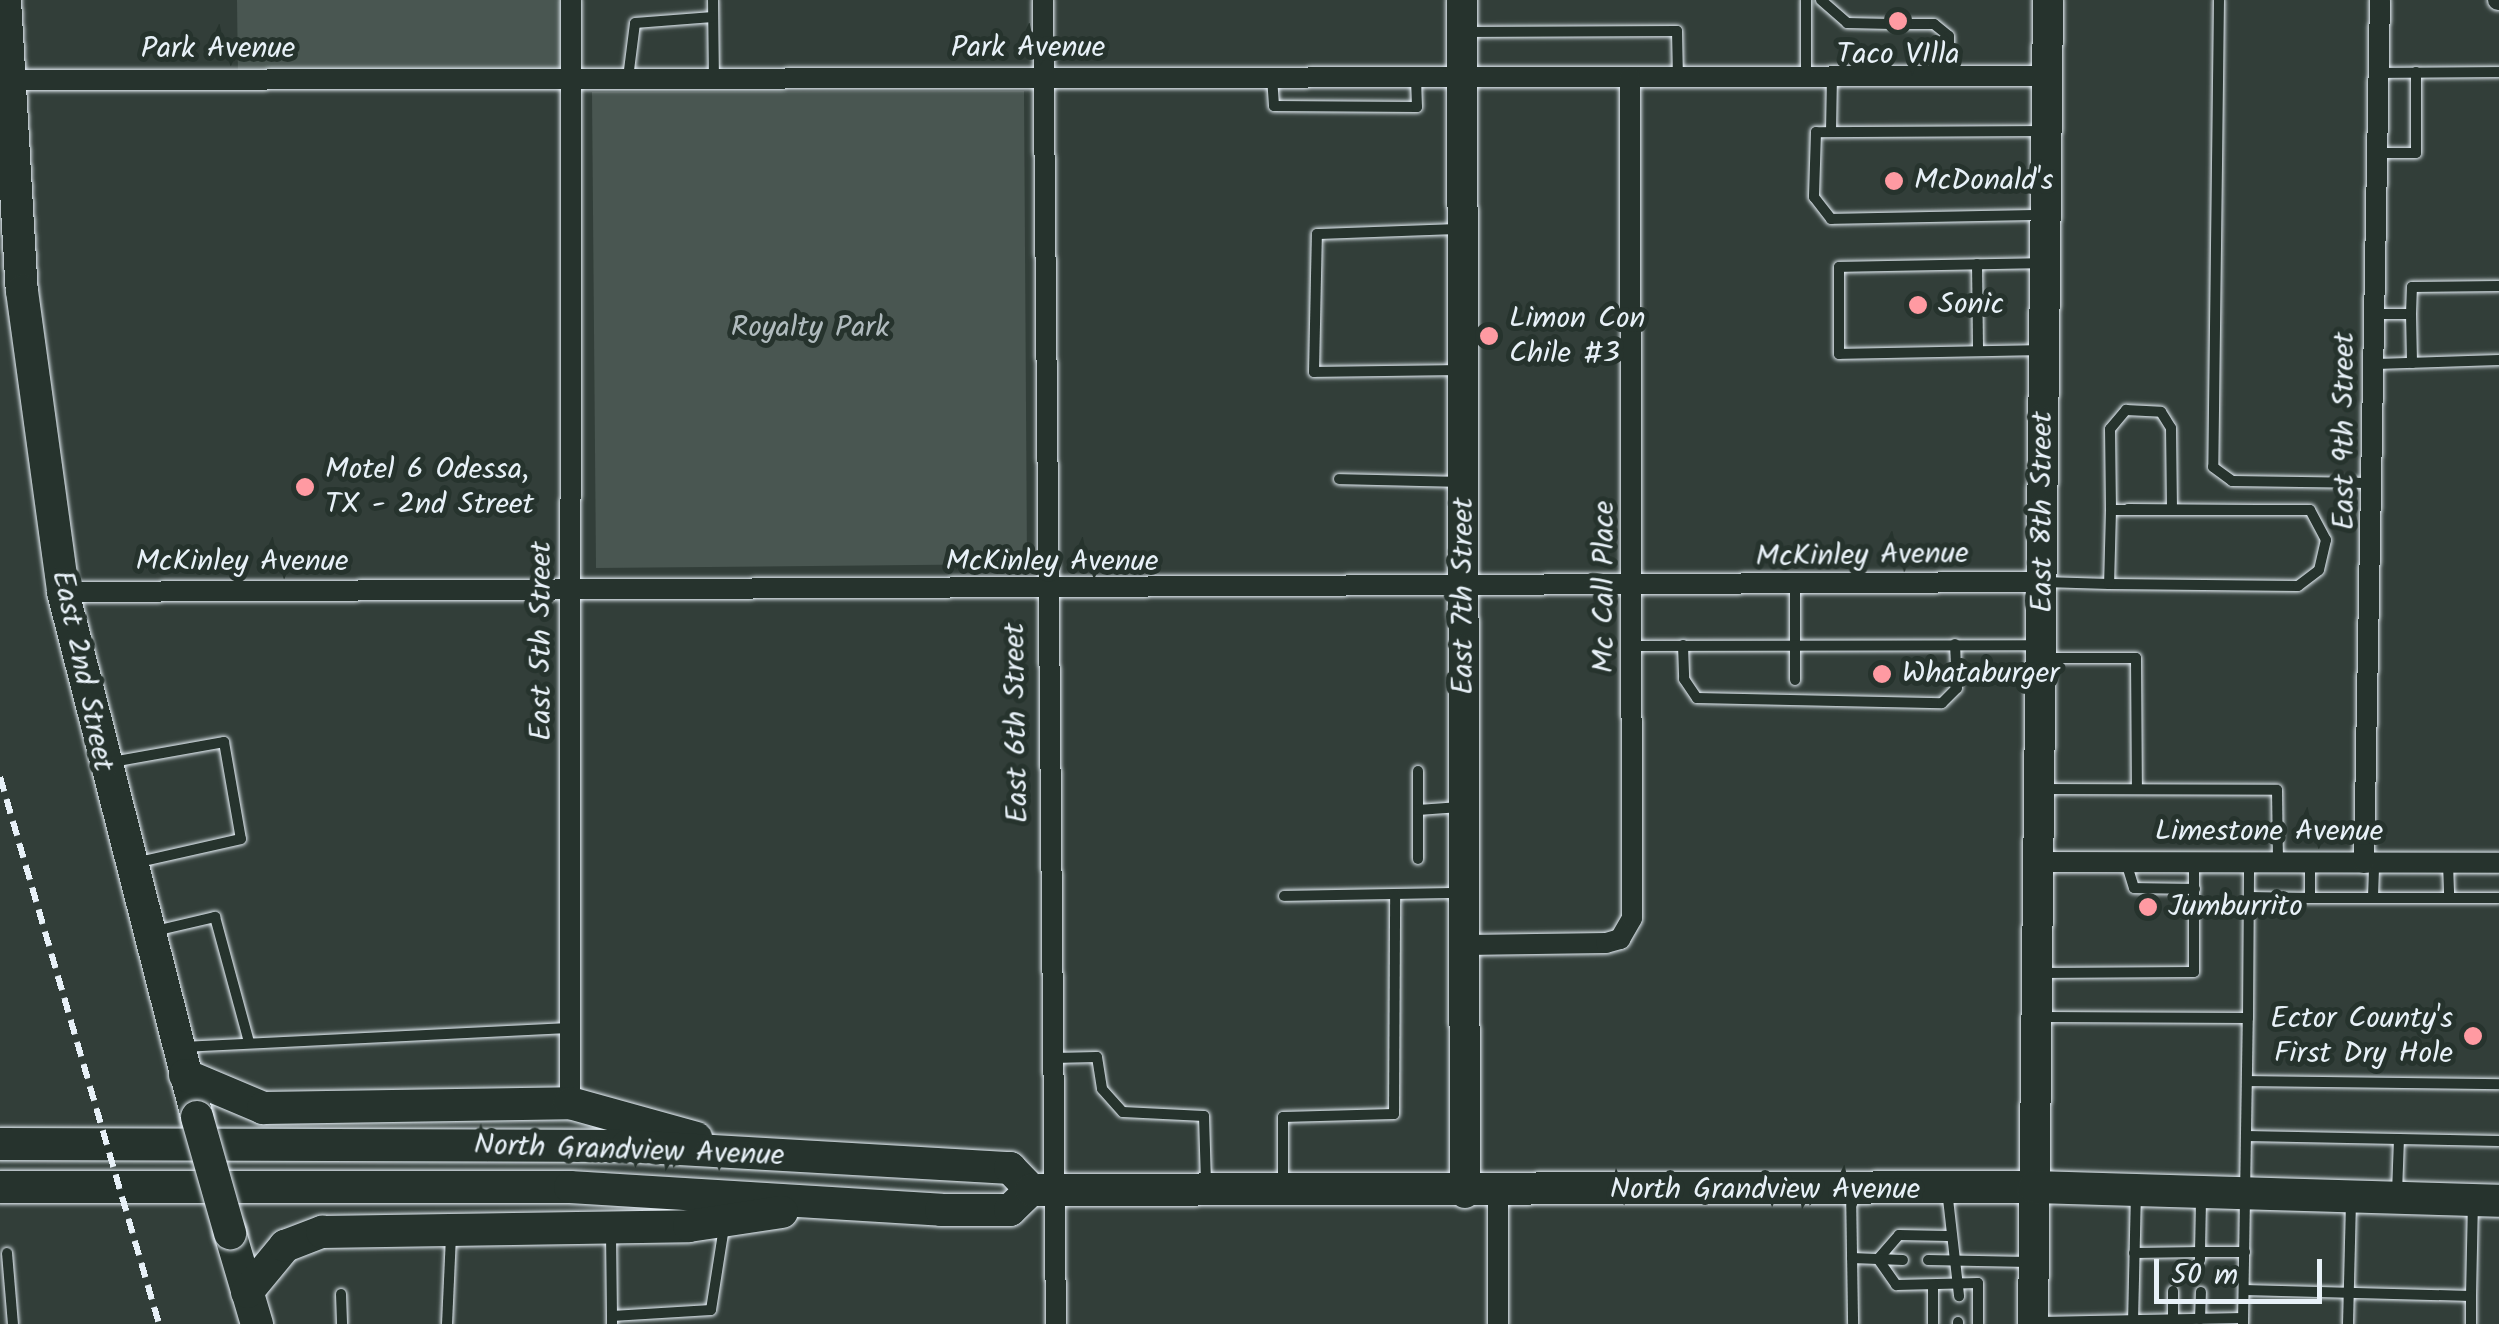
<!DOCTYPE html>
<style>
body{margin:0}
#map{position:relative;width:2499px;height:1324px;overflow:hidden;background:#323e39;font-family:Kalam,sans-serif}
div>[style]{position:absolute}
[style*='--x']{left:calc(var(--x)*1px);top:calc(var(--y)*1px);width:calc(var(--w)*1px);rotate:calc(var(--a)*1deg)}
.green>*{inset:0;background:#495651}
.roads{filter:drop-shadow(0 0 2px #e8f1f8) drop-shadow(0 0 2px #e8f1f8)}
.lane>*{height:10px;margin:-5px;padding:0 5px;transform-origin:5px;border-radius:5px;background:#26332d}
.street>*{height:20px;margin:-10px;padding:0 10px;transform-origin:10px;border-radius:10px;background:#26332d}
.secondary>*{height:30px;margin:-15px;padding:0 15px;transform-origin:15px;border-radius:15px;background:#26332d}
.primary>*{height:32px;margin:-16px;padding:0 16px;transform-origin:16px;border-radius:16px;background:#26332d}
.rail>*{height:6px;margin-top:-3px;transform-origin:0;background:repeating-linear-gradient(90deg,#e8f1f8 0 15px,transparent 0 23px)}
.bridges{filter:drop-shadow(0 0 2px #e8f1f8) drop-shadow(0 0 2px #e8f1f8)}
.primary-bridge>*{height:32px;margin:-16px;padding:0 16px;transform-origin:16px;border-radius:16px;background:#26332d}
.dots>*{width:28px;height:28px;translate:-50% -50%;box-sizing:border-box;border:5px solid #26332d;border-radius:50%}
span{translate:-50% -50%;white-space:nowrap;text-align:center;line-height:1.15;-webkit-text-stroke:10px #26332d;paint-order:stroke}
.street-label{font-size:30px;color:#e8f1f8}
.poi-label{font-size:30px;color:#e8f1f8}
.left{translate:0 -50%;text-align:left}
.right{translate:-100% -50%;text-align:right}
.park-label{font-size:30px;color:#b0bbbe}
.scale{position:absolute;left:2154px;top:1259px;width:168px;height:45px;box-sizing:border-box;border:5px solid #e8f1f8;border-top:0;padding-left:12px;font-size:30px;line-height:35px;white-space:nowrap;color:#e8f1f8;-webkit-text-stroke:8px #26332d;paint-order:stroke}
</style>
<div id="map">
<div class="green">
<i style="clip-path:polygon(237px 0,571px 0,571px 78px,238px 79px)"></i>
<i style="clip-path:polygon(1024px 91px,1027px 564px,596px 568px,592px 92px)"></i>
</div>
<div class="roads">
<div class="lane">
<i style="--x:713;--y:0;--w:78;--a:89.3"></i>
<i style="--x:1806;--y:0;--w:76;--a:90"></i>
<i style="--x:1821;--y:0;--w:35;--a:41"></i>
<i style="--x:1847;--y:23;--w:44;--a:1.3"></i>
<i style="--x:2219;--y:0;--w:467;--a:90.7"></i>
<i style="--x:2213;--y:467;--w:24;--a:36"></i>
<i style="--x:2232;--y:481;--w:138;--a:0.8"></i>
<i style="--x:1905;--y:24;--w:29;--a:0"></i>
<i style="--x:1934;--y:24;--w:19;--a:39"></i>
<i style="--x:1949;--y:36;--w:40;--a:90"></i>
<i style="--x:1463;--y:32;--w:214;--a:-0.3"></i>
<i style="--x:1677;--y:31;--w:46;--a:88.8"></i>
<i style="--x:2379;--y:73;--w:120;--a:-0.5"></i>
<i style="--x:1272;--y:77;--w:29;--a:86"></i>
<i style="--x:1274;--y:106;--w:143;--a:0.4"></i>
<i style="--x:1417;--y:107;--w:29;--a:-92"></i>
<i style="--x:628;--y:78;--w:55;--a:-82.7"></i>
<i style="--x:635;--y:23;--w:78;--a:-4.4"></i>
<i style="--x:2041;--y:131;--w:225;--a:179.7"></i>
<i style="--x:1816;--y:132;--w:65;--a:91.8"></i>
<i style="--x:1814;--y:197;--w:28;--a:52"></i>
<i style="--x:1831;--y:219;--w:210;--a:-1.1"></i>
<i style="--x:1831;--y:132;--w:55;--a:-89"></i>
<i style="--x:2378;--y:153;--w:38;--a:0"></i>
<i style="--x:2416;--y:153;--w:81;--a:-90"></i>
<i style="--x:1977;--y:264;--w:87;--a:89.3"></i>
<i style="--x:2376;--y:314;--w:35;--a:0"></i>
<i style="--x:2411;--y:314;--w:49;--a:88.8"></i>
<i style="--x:2411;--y:314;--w:27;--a:-88"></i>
<i style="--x:2412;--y:287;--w:87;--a:-0.7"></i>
<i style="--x:2040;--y:350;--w:201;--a:178.9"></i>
<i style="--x:1839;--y:354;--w:87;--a:-90"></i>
<i style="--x:1839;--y:267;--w:205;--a:-1.1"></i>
<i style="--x:2376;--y:364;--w:123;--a:-1.9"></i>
<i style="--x:1457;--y:370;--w:143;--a:179.2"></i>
<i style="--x:1314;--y:372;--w:138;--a:-88.8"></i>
<i style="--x:1317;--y:234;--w:142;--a:-2"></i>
<i style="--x:1339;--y:479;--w:119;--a:1.4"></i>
<i style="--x:2128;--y:509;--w:128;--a:0.4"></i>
<i style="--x:2111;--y:510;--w:81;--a:-90.7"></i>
<i style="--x:2110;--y:429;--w:25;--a:-50"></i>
<i style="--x:2126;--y:410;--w:35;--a:3"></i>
<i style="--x:2161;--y:412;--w:19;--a:58"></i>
<i style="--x:2171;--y:428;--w:78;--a:89.3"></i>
<i style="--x:2044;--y:582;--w:65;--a:1.8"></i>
<i style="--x:2109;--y:584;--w:189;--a:0.6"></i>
<i style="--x:2298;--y:586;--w:26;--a:-37"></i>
<i style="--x:2319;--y:570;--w:31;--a:-77"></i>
<i style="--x:2326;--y:540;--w:34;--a:-118"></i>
<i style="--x:2310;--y:510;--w:199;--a:180"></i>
<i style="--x:2111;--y:510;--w:74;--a:91.5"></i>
<i style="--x:1795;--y:587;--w:93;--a:90"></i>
<i style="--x:1683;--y:645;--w:34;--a:88"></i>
<i style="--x:1684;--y:679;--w:23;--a:56"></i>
<i style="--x:1697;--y:698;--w:245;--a:1.2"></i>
<i style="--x:1942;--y:703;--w:21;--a:-45"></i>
<i style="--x:1957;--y:688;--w:44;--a:-92.6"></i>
<i style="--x:1635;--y:646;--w:402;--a:-0.1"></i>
<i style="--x:2043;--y:658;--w:93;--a:0"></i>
<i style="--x:2136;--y:658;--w:130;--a:89.6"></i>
<i style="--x:112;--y:762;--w:114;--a:-10.1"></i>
<i style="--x:224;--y:742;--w:98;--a:80.1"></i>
<i style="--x:241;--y:839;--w:105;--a:167.3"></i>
<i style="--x:1418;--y:771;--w:88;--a:90"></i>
<i style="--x:2041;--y:789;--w:236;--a:0.2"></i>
<i style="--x:2277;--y:790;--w:72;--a:89.2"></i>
<i style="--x:1418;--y:810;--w:42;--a:-4.1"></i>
<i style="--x:2126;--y:862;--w:27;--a:73"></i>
<i style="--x:2134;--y:888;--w:61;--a:0.9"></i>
<i style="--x:2448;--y:863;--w:35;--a:88"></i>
<i style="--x:1284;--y:896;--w:176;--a:-1"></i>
<i style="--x:2249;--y:897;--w:61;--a:0.9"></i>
<i style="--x:2310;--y:898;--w:35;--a:-90"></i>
<i style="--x:2373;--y:897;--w:33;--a:-88"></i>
<i style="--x:2310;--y:898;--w:189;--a:0"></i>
<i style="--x:155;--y:931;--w:62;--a:-13.1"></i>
<i style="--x:215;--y:917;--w:130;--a:74.8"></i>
<i style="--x:2038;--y:973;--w:156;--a:-0.4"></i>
<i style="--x:2194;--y:972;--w:110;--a:-90"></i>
<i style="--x:2042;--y:1017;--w:206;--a:0.3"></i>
<i style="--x:2248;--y:1018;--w:156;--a:-89.6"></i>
<i style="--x:182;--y:1047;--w:387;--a:-2.8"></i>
<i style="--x:1053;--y:1058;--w:44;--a:-1.3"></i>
<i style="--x:1097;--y:1057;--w:32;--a:81"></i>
<i style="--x:1102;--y:1089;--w:31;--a:48"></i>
<i style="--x:1123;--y:1112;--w:81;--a:2.8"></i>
<i style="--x:1204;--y:1116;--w:69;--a:88.3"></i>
<i style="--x:2248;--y:1081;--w:251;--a:0.7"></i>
<i style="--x:2246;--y:1136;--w:153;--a:1.1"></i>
<i style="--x:1283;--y:1185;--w:68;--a:-90"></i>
<i style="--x:1283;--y:1117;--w:111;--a:-1.5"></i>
<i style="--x:1394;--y:1114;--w:220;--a:-89.7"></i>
<i style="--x:1851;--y:1190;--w:134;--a:89.1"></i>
<i style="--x:1947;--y:1190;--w:107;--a:83.5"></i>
<i style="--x:2397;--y:1193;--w:54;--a:-87.9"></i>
<i style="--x:2399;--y:1139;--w:100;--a:1.1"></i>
<i style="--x:611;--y:1234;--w:82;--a:89.3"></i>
<i style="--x:1948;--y:1236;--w:49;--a:-178.8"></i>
<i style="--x:1899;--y:1235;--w:32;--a:131"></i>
<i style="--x:1878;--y:1259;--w:32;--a:55"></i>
<i style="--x:1896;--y:1285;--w:82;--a:-1.4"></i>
<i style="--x:1978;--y:1283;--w:41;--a:90"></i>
<i style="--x:7;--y:1253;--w:71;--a:85.2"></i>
<i style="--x:2134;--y:1253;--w:66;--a:-0.9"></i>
<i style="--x:2200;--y:1252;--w:53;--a:-88.9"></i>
<i style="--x:1852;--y:1258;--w:51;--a:2.2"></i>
<i style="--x:1928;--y:1260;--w:100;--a:1.1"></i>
<i style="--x:2200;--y:1260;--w:8;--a:-90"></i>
<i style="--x:2200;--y:1252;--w:45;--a:0"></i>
<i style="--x:2244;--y:1290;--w:227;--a:1.5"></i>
<i style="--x:2471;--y:1296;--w:92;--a:-88.8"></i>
<i style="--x:341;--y:1294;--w:30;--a:88"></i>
<i style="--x:2200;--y:1319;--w:27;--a:-88"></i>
<i style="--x:2173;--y:1320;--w:29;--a:-90"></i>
<i style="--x:2039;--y:1322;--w:204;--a:-1.1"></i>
<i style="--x:2133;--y:1323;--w:128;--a:-88.7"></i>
<i style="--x:447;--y:1324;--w:89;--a:-87.4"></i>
<i style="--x:612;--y:1324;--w:8;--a:-90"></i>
<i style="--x:612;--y:1316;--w:99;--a:-3.5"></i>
<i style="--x:711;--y:1310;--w:84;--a:-81.1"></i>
<i style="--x:1933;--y:1324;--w:39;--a:-90"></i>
<i style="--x:1958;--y:1324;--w:2;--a:-90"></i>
<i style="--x:2243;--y:1324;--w:306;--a:-89.1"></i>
<i style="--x:2348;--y:1324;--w:124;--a:-88.6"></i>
<i style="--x:2471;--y:1324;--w:28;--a:-90"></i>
</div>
<div class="street">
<i style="--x:1043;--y:0;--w:1324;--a:89.44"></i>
<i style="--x:2498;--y:0;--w:1;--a:0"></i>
<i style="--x:9;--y:80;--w:2038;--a:-0.11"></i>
<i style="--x:63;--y:592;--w:1979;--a:-0.29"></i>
<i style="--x:2040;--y:862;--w:459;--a:0.1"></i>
<i style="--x:2364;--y:863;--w:863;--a:-88.94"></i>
<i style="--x:1466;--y:945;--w:140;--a:-0.8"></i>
<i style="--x:1606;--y:943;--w:15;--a:-16"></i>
<i style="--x:1620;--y:939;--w:24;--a:-60"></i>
<i style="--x:1632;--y:918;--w:841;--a:-90.14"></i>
<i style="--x:570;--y:1103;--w:1103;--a:-89.95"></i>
<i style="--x:1498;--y:1192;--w:132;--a:90"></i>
</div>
<div class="secondary">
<i style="--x:1462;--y:0;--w:1193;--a:89.86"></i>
<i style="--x:2033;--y:1324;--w:1324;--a:-89.35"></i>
</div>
<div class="primary">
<i style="--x:5;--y:0;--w:291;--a:86.7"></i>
<i style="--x:22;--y:291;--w:304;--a:82.2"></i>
<i style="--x:63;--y:592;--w:542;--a:75.68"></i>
<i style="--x:185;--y:1075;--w:85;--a:22.9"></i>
<i style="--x:263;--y:1108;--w:307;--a:-0.9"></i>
<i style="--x:570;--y:1103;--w:131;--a:15.5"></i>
<i style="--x:0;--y:1144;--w:627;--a:0.18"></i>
<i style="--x:627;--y:1146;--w:384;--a:3.3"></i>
<i style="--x:1010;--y:1168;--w:30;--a:46"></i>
<i style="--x:0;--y:1187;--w:570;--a:0"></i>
<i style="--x:570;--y:1187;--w:372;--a:3.5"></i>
<i style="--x:941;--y:1210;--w:69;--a:0"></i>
<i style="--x:1010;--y:1210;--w:29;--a:-44"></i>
<i style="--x:1031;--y:1190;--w:1003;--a:-0.17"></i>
<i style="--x:2034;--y:1187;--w:465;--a:1.7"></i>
<i style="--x:230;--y:1233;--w:95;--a:73.5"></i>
<i style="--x:247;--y:1292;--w:60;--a:-50.4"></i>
<i style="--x:285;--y:1246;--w:40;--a:-21"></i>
<i style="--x:322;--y:1232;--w:367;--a:-0.9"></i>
<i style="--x:689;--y:1226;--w:94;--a:-8.6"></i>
</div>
</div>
<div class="rail">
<i style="--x:0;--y:777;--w:570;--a:73.79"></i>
</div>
<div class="bridges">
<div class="primary-bridge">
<i style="--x:197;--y:1117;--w:121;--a:74.1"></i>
</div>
</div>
<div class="dots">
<i style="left:1898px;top:21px;background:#ff9aa2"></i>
<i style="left:1894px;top:181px;background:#ff9aa2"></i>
<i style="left:1918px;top:305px;background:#ff9aa2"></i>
<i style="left:1489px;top:336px;background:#ff9aa2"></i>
<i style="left:305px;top:487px;background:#ff9aa2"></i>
<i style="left:1882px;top:674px;background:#ff9aa2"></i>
<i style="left:2148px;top:907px;background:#ff9aa2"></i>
<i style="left:2473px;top:1036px;background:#ff9aa2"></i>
</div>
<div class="street-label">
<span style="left:1028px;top:48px">Park Avenue</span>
<span style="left:218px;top:49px">Park Avenue</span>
<span style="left:2345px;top:431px;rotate:-90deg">East 9th Street</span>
<span style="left:2043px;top:512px;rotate:-90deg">East 8th Street</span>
<span style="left:1862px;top:556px;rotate:-1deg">McKinley Avenue</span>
<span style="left:242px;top:562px">McKinley Avenue</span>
<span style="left:1052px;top:562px">McKinley Avenue</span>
<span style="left:1605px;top:587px;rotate:-90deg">Mc Call Place</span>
<span style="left:1464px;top:596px;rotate:-90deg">East 7th Street</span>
<span style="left:542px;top:641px;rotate:-90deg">East 5th Street</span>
<span style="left:82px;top:671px;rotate:78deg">East 2nd Street</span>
<span style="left:1017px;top:723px;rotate:-91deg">East 6th Street</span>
<span style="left:2269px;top:832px">Limestone Avenue</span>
<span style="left:629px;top:1151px;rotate:2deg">North Grandview Avenue</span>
<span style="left:1765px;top:1190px">North Grandview Avenue</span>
</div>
<div class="poi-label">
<span style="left:1898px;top:55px">Taco VIlla</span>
<span class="left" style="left:1914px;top:181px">McDonald's</span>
<span class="left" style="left:1938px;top:305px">Sonic</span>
<span class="left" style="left:1509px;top:336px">Limon Con<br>Chile #3</span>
<span class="left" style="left:325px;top:487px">Motel 6 Odessa,<br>TX - 2nd Street</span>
<span class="left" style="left:1902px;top:674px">Whataburger</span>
<span class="left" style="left:2168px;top:907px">Jumburrito</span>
<span class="right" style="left:2453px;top:1036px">Ector County's<br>First Dry Hole</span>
</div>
<div class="park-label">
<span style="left:810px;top:328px">Royalty Park</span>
</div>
<div class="scale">50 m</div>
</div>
